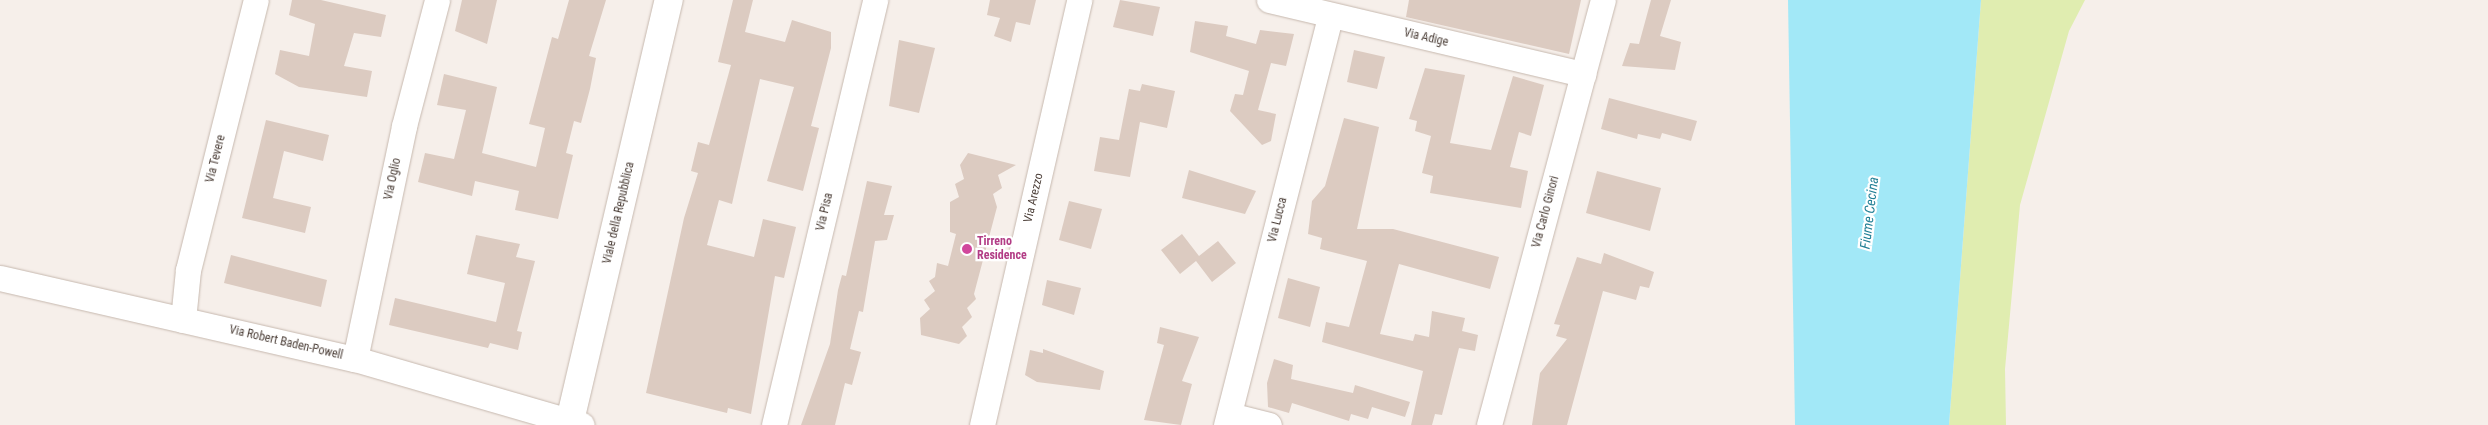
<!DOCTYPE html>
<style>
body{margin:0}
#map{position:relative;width:2488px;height:425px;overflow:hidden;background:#f6efea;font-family:"Roboto Condensed",sans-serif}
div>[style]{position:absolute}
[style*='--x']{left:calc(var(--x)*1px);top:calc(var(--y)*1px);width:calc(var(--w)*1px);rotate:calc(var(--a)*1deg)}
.green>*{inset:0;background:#e0edb0}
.water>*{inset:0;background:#a2e8f7}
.building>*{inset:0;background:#dccbc1}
.roads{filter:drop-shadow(0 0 1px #c6b8ae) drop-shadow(0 0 1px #c6b8ae)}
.minor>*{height:25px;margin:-12.5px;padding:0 12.5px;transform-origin:12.5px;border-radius:12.5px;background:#fff}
.tertiary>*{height:28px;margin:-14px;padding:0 14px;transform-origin:14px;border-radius:14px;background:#fff}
.dots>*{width:14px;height:14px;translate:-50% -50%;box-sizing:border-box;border:2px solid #fff;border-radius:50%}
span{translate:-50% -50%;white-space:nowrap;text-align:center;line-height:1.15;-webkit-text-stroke:4.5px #fff;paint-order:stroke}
.street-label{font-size:12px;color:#4b3e37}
.hotel-label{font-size:12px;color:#b23c85;font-weight:700}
.left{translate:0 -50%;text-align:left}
.water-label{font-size:14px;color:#217f95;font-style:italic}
</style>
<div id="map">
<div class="green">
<i style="clip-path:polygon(1981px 0,2085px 0,2069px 31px,2020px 205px,2005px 369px,2006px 425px,1949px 425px)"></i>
</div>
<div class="water">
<i style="clip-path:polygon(1788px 0,1981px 0,1949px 425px,1795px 425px)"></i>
</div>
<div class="building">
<i style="clip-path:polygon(292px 0,321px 0,386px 15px,381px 37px,354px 33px,344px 66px,372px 71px,367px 97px,299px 87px,275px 74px,280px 50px,309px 56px,315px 24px,289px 15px)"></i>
<i style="clip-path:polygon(462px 0,497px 0,487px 44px,455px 31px)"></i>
<i style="clip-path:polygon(569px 0,606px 0,589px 56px,596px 58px,590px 89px,581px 123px,574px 121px,566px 153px,573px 155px,558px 219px,515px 210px,519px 191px,475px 181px,472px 196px,418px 182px,425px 153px,454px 159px,466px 110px,437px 105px,444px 74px,497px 87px,482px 153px,536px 167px,545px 128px,529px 124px,552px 37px,558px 39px)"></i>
<i style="clip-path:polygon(733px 0,753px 0,745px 32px,785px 42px,792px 20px,831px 32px,831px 48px,811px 126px,819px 128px,803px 191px,767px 181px,794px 87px,760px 79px,732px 204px,719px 200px,707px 245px,754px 257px,763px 219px,796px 227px,784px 278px,775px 276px,751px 414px,728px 408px,727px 413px,646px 393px,684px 218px,698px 173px,691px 171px,698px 142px,709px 145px,731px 65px,718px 62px)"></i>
<i style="clip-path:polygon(990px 0,1036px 0,1030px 25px,1016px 22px,1011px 42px,994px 36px,1000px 18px,987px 15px)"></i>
<i style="clip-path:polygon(1120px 0,1160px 7px,1153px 36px,1113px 27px)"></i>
<i style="clip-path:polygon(1409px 0,1581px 0,1569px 54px,1406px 17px)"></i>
<i style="clip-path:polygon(1651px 0,1671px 0,1660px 36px,1681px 42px,1675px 70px,1622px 66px,1630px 43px,1639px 44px)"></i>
<i style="clip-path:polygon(1195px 21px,1228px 26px,1226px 36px,1256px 44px,1260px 30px,1294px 34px,1286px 66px,1271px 63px,1258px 110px,1276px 114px,1271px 141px,1262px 145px,1230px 111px,1235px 94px,1243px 95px,1249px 71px,1190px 52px)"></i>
<i style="clip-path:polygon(899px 40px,935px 48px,919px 113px,889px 106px)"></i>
<i style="clip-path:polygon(1354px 50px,1385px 57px,1377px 89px,1347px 82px)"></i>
<i style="clip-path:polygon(1425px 68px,1465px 75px,1450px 143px,1491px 150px,1513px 76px,1544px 85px,1531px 136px,1519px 132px,1510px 167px,1528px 171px,1521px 208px,1430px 193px,1433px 176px,1422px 173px,1431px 136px,1415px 131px,1417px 121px,1409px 119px)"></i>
<i style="clip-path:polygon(1142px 84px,1175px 91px,1167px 128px,1140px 122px,1130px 177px,1094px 171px,1100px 137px,1119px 140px,1129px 89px,1140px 91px)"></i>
<i style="clip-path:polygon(1609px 98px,1697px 121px,1691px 141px,1662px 133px,1660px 139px,1638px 134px,1637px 139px,1601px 129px)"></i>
<i style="clip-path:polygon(1344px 118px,1379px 127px,1357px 229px,1393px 229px,1499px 257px,1490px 289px,1399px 264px,1380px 334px,1413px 341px,1415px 334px,1429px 337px,1432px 311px,1465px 318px,1462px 331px,1478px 335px,1475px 351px,1459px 348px,1442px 415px,1435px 414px,1432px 425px,1411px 425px,1423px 371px,1322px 342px,1326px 322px,1349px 327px,1367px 261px,1320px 249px,1322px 238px,1308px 234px,1312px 201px,1325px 186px)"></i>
<i style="clip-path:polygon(266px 120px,329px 135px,323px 161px,284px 151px,273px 198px,311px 207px,305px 233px,242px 218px)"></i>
<i style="clip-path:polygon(968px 153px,1016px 165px,998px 175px,1002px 188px,993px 194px,997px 207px,974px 294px,976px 299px,967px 308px,972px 317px,962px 327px,967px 336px,959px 344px,921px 335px,920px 318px,930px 309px,924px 300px,935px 291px,929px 281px,935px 277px,937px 263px,948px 266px,956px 234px,950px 232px,950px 202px,959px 197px,955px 184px,964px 179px,960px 165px)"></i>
<i style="clip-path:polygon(1189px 170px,1256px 191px,1245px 214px,1182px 198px)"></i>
<i style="clip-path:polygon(1597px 171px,1661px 188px,1650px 231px,1586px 213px)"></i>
<i style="clip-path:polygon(867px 181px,892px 186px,884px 215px,894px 215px,887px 240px,875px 241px,863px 312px,859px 311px,850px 349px,861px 352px,852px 385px,845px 383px,835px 425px,801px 425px,830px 344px,838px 290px,842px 275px,846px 276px)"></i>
<i style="clip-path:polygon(1069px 201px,1102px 209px,1091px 249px,1059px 240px)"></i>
<i style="clip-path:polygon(1182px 234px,1199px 256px,1218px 241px,1236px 263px,1212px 282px,1196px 261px,1180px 274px,1161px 250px)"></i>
<i style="clip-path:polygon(476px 235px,520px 244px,516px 257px,535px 261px,517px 331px,522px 332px,518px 350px,490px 343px,488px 348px,389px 325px,395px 298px,496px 322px,505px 283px,467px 274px)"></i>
<i style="clip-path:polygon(1604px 253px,1654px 272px,1649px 288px,1640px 286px,1636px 300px,1603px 291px,1567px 425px,1532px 425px,1540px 373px,1567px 339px,1556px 336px,1560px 325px,1554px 324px,1577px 257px,1601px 264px)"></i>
<i style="clip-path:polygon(231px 255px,327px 280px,321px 307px,224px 283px)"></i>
<i style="clip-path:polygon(1288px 278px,1320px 287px,1310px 327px,1278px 318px)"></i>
<i style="clip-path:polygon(1047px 280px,1081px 288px,1074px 315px,1042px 305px)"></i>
<i style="clip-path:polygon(1160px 327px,1199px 337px,1182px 381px,1192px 384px,1181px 425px,1144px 420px,1164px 345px,1157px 343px)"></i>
<i style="clip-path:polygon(1043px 349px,1104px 371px,1100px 390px,1037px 382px,1025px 375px,1030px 350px,1043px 353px)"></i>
<i style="clip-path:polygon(1274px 359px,1293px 365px,1291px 379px,1353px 393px,1355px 385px,1410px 402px,1405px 417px,1372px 407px,1368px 419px,1351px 414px,1349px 421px,1292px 403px,1289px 413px,1268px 407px,1267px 383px)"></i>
</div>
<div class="roads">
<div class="minor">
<i style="--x:1269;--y:0;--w:323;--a:13.3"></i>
<i style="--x:0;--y:278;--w:364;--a:12.9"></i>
<i style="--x:355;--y:359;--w:236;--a:16.2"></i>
<i style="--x:183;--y:320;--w:50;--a:-84.3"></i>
<i style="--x:188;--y:270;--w:278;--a:-75.9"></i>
<i style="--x:355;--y:359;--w:238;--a:-78.1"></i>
<i style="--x:404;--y:126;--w:130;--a:-75.3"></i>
<i style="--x:1229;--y:415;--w:41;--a:14"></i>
<i style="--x:774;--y:425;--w:437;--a:-76.6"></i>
<i style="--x:982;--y:425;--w:436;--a:-77.1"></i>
<i style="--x:1226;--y:425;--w:422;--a:-75.7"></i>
<i style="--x:1489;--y:425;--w:440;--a:-75"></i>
</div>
<div class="tertiary">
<i style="--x:569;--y:425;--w:437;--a:-76.8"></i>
</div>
</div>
<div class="dots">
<i style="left:967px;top:249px;background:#d1479c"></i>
</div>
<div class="street-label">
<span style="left:1426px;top:38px;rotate:13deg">Via Adige</span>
<span style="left:216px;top:159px;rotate:-76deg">Via Tevere</span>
<span style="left:393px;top:179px;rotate:-78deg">Via Oglio</span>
<span style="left:1034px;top:198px;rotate:-77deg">Via Arezzo</span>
<span style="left:825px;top:212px;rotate:-77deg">Via Pisa</span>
<span style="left:1546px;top:212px;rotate:-75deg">Via Carlo Ginori</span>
<span style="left:619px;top:213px;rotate:-77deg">Viale della Repubblica</span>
<span style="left:1278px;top:220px;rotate:-76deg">Via Lucca</span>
<span style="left:286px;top:343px;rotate:13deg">Via Robert Baden-Powell</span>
</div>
<div class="hotel-label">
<span class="left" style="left:977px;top:249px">Tirreno<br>Residence</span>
</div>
<div class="water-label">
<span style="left:1869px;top:213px;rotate:-83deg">Fiume Cecina</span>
</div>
</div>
